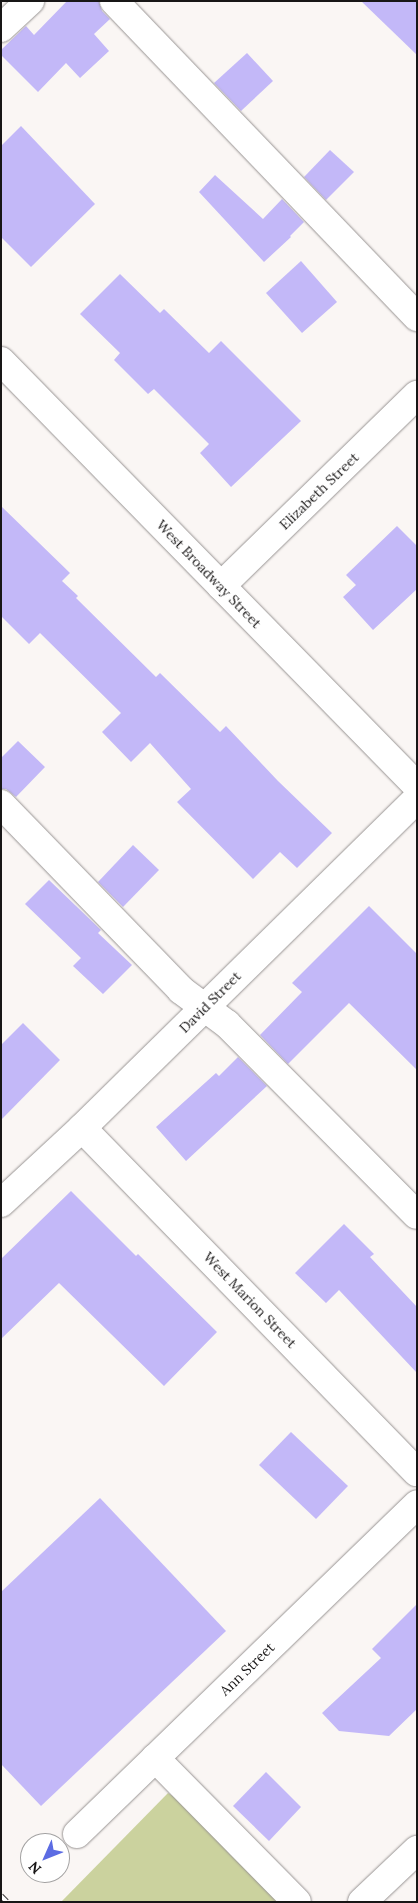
<!DOCTYPE html>
<style>
body{margin:0}
#map{position:relative;width:418px;height:1903px;overflow:hidden;background:#faf6f4;font-family:Lora,serif}
div>[style]{position:absolute}
[style*='--x']{left:calc(var(--x)*1px);top:calc(var(--y)*1px);width:calc(var(--w)*1px);rotate:calc(var(--a)*1deg)}
.green>*{inset:0;background:#cbd29e}
.building>*{inset:0;background:#c3b8f8}
.roads{filter:drop-shadow(0 0 1px #989493) drop-shadow(0 0 1px #989493)}
.minor>*{height:28px;margin:-14px;padding:0 14px;transform-origin:14px;border-radius:14px;background:#fff}
.rail>*{height:5.5px;margin-top:-2.75px;transform-origin:0;background:repeating-linear-gradient(90deg,#fff 0 11px,#3e3b3b 0 22px);box-sizing:border-box;border-block:1px solid #3e3b3b}
span{translate:-50% -50%;white-space:nowrap;text-align:center;line-height:1.15;-webkit-text-stroke:4.5px #fff;paint-order:stroke}
.street-label{font-size:14px;color:#181616}
.frame{position:absolute;inset:0;border:2px solid #181616;pointer-events:none}
.north{position:absolute;left:20px;top:1833px;width:50px;height:50px;box-sizing:border-box;background:#fff;border:1px solid #a3a2a2;border-radius:50%;rotate:226deg;font-size:14px;font-weight:700;line-height:20px;text-align:center;color:#181616}
.north::after{content:'';display:block;margin:auto;width:18px;height:22px;background:#5c6ce3;clip-path:polygon(50% 0,100% 100%,50% 72%,0 100%)}
</style>
<div id="map">
<div class="green">
<i style="clip-path:polygon(168px 1793px,186px 1804px,280px 1902px,61px 1902px)"></i>
</div>
<div class="building">
<i style="clip-path:polygon(67px 1px,99px 1px,102px 11px,110px 19px,94px 34px,109px 51px,80px 78px,66px 63px,38px 92px,1px 55px,1px 50px,26px 26px,34px 35px)"></i>
<i style="clip-path:polygon(361px 1px,417px 1px,417px 55px)"></i>
<i style="clip-path:polygon(247px 53px,273px 81px,241px 111px,214px 83px)"></i>
<i style="clip-path:polygon(21px 126px,95px 204px,31px 267px,1px 237px,1px 146px)"></i>
<i style="clip-path:polygon(330px 150px,354px 172px,326px 200px,304px 177px)"></i>
<i style="clip-path:polygon(215px 175px,263px 219px,282px 199px,304px 222px,290px 236px,291px 237px,264px 262px,199px 192px)"></i>
<i style="clip-path:polygon(301px 261px,337px 302px,302px 333px,266px 293px)"></i>
<i style="clip-path:polygon(120px 274px,160px 313px,164px 309px,209px 353px,221px 341px,301px 421px,231px 487px,200px 453px,209px 444px,154px 389px,148px 394px,114px 360px,120px 353px,80px 314px)"></i>
<i style="clip-path:polygon(1px 506px,70px 573px,62px 581px,78px 596px,76px 598px,156px 677px,160px 673px,220px 732px,226px 726px,278px 781px,332px 833px,297px 868px,280px 852px,253px 879px,177px 802px,191px 789px,150px 743px,131px 762px,102px 732px,121px 713px,40px 633px,29px 644px,1px 616px)"></i>
<i style="clip-path:polygon(397px 526px,417px 546px,417px 589px,373px 630px,343px 597px,356px 585px,346px 575px)"></i>
<i style="clip-path:polygon(18px 741px,45px 767px,16px 797px,6px 789px,1px 789px,1px 758px)"></i>
<i style="clip-path:polygon(133px 845px,159px 870px,123px 907px,98px 882px)"></i>
<i style="clip-path:polygon(49px 880px,101px 930px,98px 933px,132px 965px,103px 994px,73px 966px,81px 958px,25px 904px)"></i>
<i style="clip-path:polygon(369px 906px,417px 954px,417px 1070px,349px 1003px,288px 1064px,260px 1035px,302px 992px,292px 983px)"></i>
<i style="clip-path:polygon(23px 1023px,60px 1060px,1px 1120px,1px 1045px)"></i>
<i style="clip-path:polygon(238px 1057px,267px 1086px,186px 1161px,156px 1127px,216px 1073px,219px 1076px)"></i>
<i style="clip-path:polygon(71px 1191px,136px 1256px,138px 1254px,217px 1332px,164px 1386px,59px 1283px,1px 1339px,1px 1259px)"></i>
<i style="clip-path:polygon(344px 1224px,374px 1254px,370px 1257px,417px 1307px,417px 1373px,339px 1290px,326px 1303px,295px 1273px)"></i>
<i style="clip-path:polygon(291px 1432px,348px 1486px,316px 1519px,259px 1465px)"></i>
<i style="clip-path:polygon(100px 1498px,226px 1631px,41px 1806px,1px 1764px,1px 1592px)"></i>
<i style="clip-path:polygon(417px 1604px,417px 1709px,389px 1736px,339px 1731px,322px 1713px,381px 1658px,372px 1649px)"></i>
<i style="clip-path:polygon(266px 1772px,301px 1807px,269px 1841px,233px 1806px)"></i>
</div>
<div class="roads">
<div class="minor">
<i style="--x:114;--y:1;--w:438;--a:46.2"></i>
<i style="--x:1;--y:28;--w:40;--a:-43"></i>
<i style="--x:1;--y:361;--w:595;--a:45.61"></i>
<i style="--x:221;--y:586;--w:274;--a:-44.3"></i>
<i style="--x:1;--y:804;--w:259;--a:45.9"></i>
<i style="--x:181;--y:990;--w:57;--a:36.5"></i>
<i style="--x:227;--y:1024;--w:269;--a:45.2"></i>
<i style="--x:82;--y:1128;--w:480;--a:45.8"></i>
<i style="--x:1;--y:1203;--w:110;--a:-42.8"></i>
<i style="--x:82;--y:1128;--w:470;--a:-44.5"></i>
<i style="--x:155;--y:1758;--w:202;--a:45.4"></i>
<i style="--x:77;--y:1834;--w:474;--a:-44.1"></i>
<i style="--x:362;--y:1902;--w:76;--a:-43.4"></i>
</div>
</div>
<div class="rail">
<i style="--x:1;--y:1896;--w:8;--a:45"></i>
</div>
<div class="street-label">
<span style="left:319px;top:491px;rotate:-44deg">Elizabeth Street</span>
<span style="left:209px;top:574px;rotate:46deg">West Broadway Street</span>
<span style="left:210px;top:1002px;rotate:-45deg">David Street</span>
<span style="left:250px;top:1300px;rotate:46deg">West Marion Street</span>
<span style="left:247px;top:1669px;rotate:-44deg">Ann Street</span>
</div>
<div class="frame"></div>
<div class="north">N</div>
</div>
